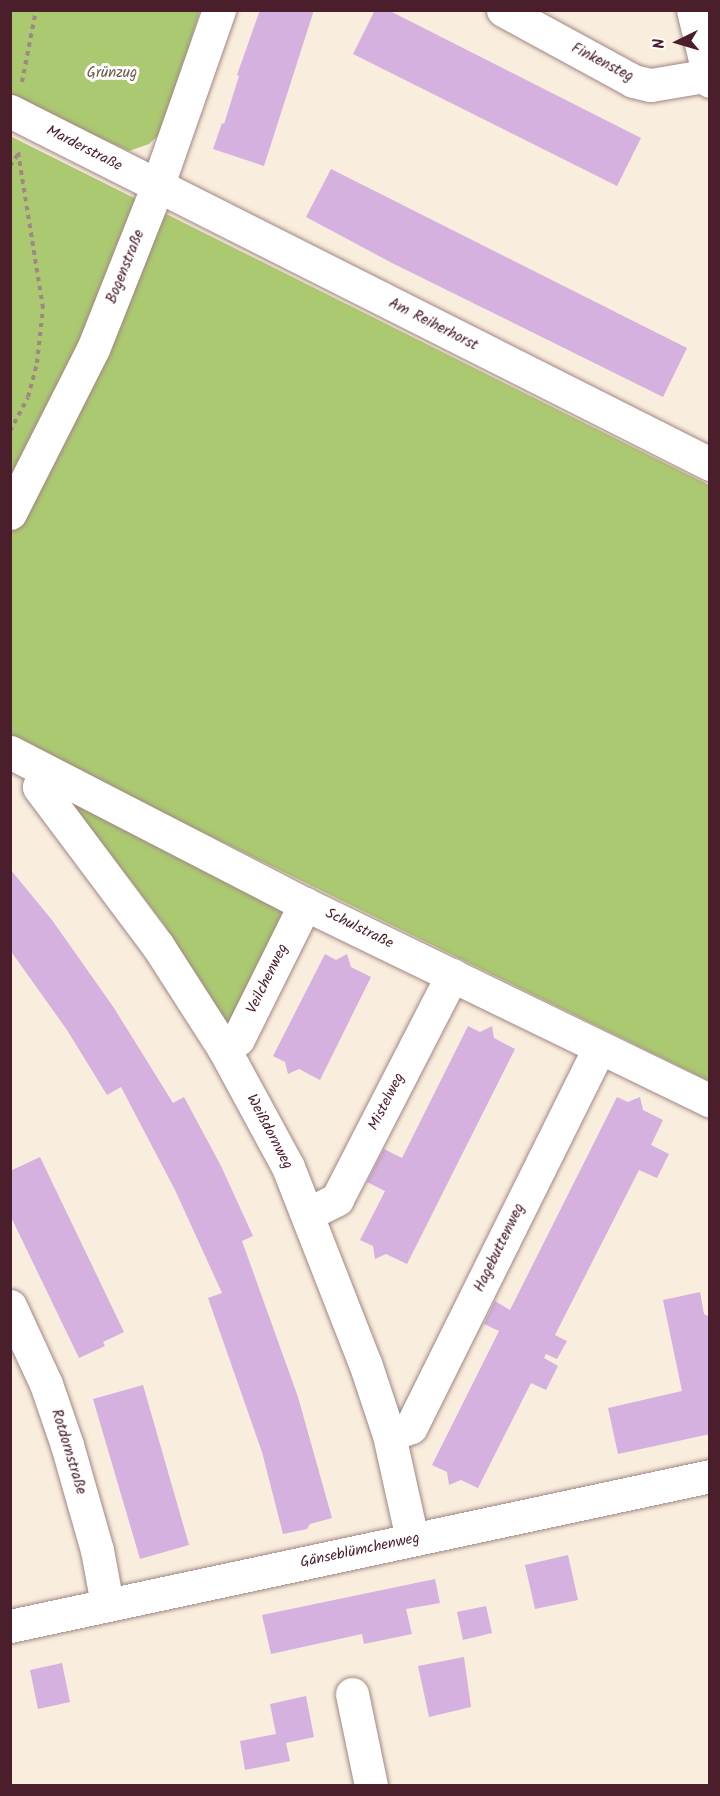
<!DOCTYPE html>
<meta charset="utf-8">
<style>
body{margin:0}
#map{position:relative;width:720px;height:1796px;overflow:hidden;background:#f9eddd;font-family:Kalam,sans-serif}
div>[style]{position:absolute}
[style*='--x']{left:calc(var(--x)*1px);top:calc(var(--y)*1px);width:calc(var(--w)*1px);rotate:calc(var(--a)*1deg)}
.green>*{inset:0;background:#abc971}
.building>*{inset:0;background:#d5b1e0}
.path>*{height:4px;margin-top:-2px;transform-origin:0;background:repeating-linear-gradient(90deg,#a28684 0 4.5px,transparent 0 9px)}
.roads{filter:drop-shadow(0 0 2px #a28684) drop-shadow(0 0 2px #a28684)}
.minor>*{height:33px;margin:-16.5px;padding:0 16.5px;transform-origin:16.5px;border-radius:16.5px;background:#fff}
span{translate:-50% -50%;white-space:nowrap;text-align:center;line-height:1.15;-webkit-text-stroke:6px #fff;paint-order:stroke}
.street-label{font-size:15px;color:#4a1f2b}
.park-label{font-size:15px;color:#6c5a44}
.frame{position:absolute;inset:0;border:12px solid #4a1f2b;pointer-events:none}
.north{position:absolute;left:648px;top:12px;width:60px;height:60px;-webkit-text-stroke:4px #fff;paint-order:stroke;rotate:265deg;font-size:16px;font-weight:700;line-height:24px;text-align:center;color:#4a1f2b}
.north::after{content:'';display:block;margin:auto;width:21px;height:27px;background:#4a1f2b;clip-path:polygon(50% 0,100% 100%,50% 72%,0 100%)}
</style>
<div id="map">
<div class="green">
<i style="clip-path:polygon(10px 11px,200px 11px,163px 131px,149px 144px,129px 151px,11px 98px)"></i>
<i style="clip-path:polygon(10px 136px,709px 485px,709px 1081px,11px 738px)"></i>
<i style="clip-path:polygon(64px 793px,279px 905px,283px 912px,228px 1028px,163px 923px)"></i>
</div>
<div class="building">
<i style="clip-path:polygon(260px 10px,314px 10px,264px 166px,213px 149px,222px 123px,224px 124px,239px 76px,237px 75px)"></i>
<i style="clip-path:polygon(375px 10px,388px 10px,641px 138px,617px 186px,353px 54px)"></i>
<i style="clip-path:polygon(331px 169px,687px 348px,663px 397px,392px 263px,306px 217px)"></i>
<i style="clip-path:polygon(10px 869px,52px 920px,114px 1008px,173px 1103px,184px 1097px,221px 1166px,253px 1236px,242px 1241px,298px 1397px,332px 1518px,310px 1524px,307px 1529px,283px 1534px,262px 1452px,208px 1298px,222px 1293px,175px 1190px,121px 1087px,107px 1095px,67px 1030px,10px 950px)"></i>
<i style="clip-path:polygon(325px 954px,336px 960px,347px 954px,351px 967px,371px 977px,320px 1080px,299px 1069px,288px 1074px,285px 1062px,273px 1056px)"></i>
<i style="clip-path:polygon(468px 1026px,480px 1032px,492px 1026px,494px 1038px,515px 1049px,407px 1264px,386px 1254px,375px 1259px,373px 1246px,360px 1240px,385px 1191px,367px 1182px,384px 1149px,402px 1158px)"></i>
<i style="clip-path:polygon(617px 1097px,628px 1102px,640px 1097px,643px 1110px,663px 1120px,651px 1145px,669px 1154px,657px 1178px,639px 1170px,555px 1335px,567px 1341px,557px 1359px,546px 1354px,544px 1358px,558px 1366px,546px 1390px,531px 1383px,478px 1488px,461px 1480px,449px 1485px,447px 1472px,432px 1465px,499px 1331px,484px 1324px,495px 1301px,510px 1310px)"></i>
<i style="clip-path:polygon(40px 1157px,124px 1332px,103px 1342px,105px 1346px,79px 1358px,10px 1215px,10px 1171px)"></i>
<i style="clip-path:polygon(700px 1292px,704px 1314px,710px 1317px,710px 1434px,618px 1454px,608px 1408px,682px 1391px,663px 1300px)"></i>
<i style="clip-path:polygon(143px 1385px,189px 1545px,140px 1559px,93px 1399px)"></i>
<i style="clip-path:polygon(568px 1555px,578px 1600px,535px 1609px,525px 1565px)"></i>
<i style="clip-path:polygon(435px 1579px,440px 1603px,406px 1609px,412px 1634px,364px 1644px,362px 1634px,271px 1654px,262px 1615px)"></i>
<i style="clip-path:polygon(486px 1606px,492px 1633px,463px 1640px,457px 1612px)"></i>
<i style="clip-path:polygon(464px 1657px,471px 1707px,429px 1717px,418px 1666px)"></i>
<i style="clip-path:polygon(62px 1663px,70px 1702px,38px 1709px,30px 1670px)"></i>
<i style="clip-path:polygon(306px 1696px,314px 1737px,286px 1743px,290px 1761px,245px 1770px,240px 1741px,276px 1734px,270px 1704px)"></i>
</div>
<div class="path">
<i style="--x:22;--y:82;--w:73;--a:-79"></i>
<i style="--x:10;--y:166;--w:14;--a:-56"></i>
<i style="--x:10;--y:431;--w:38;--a:-62"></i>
<i style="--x:28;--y:397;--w:35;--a:-75"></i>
<i style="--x:37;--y:363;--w:55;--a:-83.8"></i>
<i style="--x:43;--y:308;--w:158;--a:-99.1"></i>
</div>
<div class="roads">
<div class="minor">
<i style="--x:503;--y:10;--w:148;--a:28.6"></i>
<i style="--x:633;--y:81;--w:18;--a:13"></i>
<i style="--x:651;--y:85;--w:60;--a:-9.6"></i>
<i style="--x:693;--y:10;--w:73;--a:76.5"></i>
<i style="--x:10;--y:111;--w:784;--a:26.76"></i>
<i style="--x:10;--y:513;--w:184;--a:-63.2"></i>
<i style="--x:93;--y:349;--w:174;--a:-68.4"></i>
<i style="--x:157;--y:187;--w:188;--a:-70.7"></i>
<i style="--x:10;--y:752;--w:332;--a:27.3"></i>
<i style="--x:305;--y:904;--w:450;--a:25.9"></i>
<i style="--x:46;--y:771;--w:17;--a:114"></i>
<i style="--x:39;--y:787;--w:199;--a:53.2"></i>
<i style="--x:158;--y:946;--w:122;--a:57.3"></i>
<i style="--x:224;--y:1049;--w:134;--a:61.5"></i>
<i style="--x:288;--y:1167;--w:211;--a:68.6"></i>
<i style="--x:365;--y:1363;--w:76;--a:71.6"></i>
<i style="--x:389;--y:1435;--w:107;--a:77.5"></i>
<i style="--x:224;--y:1049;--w:17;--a:-36"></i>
<i style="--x:238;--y:1039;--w:151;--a:-63.6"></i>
<i style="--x:308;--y:1214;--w:33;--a:-27"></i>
<i style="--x:337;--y:1199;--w:252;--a:-62.8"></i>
<i style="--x:10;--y:1306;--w:86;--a:65.2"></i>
<i style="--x:46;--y:1384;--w:65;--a:71"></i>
<i style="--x:67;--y:1445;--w:109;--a:74.1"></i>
<i style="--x:97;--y:1550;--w:55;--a:79.5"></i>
<i style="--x:389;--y:1435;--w:23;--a:-20"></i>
<i style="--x:411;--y:1427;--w:422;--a:-63.6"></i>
<i style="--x:10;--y:1626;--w:716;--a:-12.09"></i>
<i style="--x:352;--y:1694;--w:94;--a:78.3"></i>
</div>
</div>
<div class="street-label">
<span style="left:602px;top:63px;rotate:27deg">Finkensteg</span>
<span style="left:84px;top:149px;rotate:27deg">Marderstraße</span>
<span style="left:126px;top:267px;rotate:-68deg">Bogenstraße</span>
<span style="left:433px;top:325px;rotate:27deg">Am Reiherhorst</span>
<span style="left:359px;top:929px;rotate:26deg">Schulstraße</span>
<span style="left:268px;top:979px;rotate:-64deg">Veilchenweg</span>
<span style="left:387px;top:1102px;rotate:-63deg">Mistelweg</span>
<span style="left:269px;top:1132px;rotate:62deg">Weißdornweg</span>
<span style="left:500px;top:1248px;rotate:-64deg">Hagebuttenweg</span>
<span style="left:68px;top:1452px;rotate:73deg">Rotdornstraße</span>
<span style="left:360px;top:1551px;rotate:-12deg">Gänseblümchenweg</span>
</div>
<div class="park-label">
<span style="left:112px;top:74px">Grünzug</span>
</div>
<div class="frame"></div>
<div class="north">N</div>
</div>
